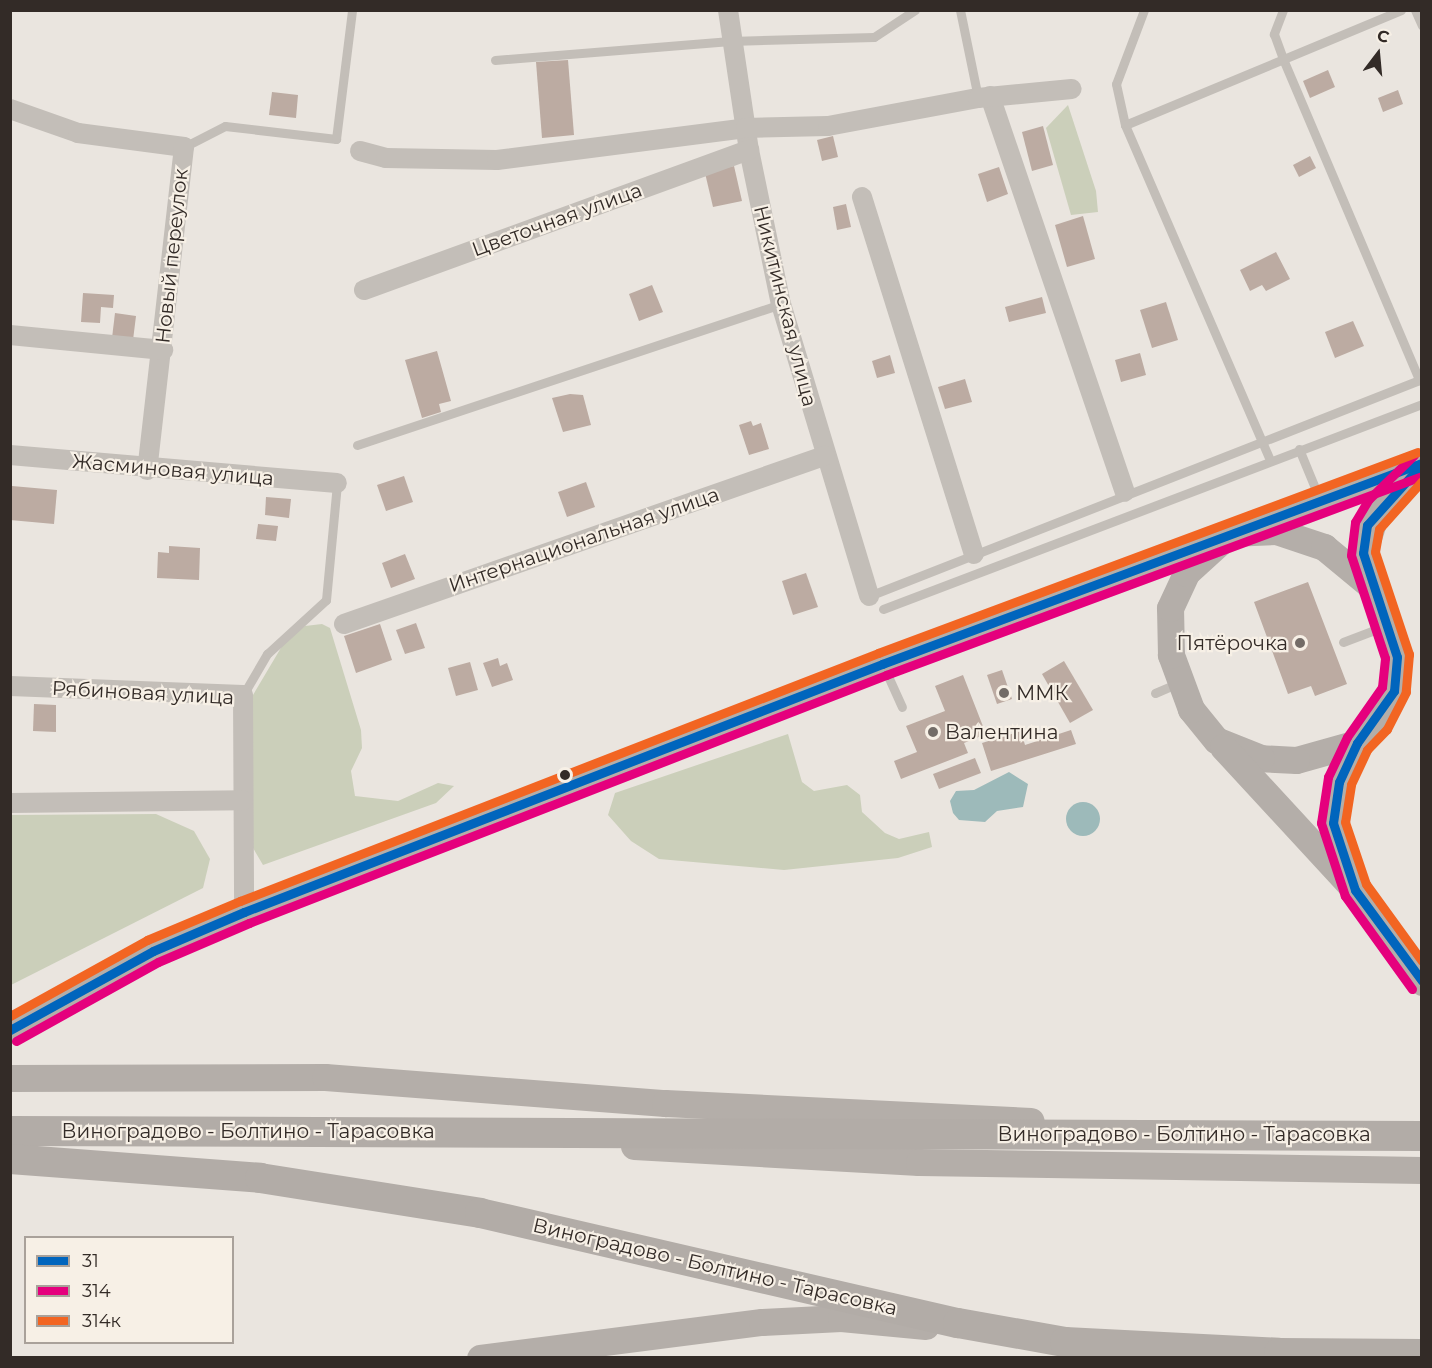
<!DOCTYPE html>
<meta charset="utf-8">
<style>
body{margin:0}
#map{position:relative;width:1432px;height:1368px;overflow:hidden;background:#eae5df;font-family:Montserrat,sans-serif}
div>[style]{position:absolute}
[style*='--x']{left:calc(var(--x)*1px);top:calc(var(--y)*1px);width:calc(var(--w)*1px);rotate:calc(var(--a)*1deg)}
.green>*{inset:0;background:#cbcfba}
.water>*{inset:0;background:#9dbaba}
.round{border-radius:50%}
.building>*{inset:0;background:#bcaba2}
.lane>*{height:9px;margin:-4.5px;padding:0 4.5px;transform-origin:4.5px;border-radius:4.5px;background:#c3beb8}
.street>*{height:20px;margin:-10px;padding:0 10px;transform-origin:10px;border-radius:10px;background:#c3beb8}
.secondary>*{height:27px;margin:-13.5px;padding:0 13.5px;transform-origin:13.5px;border-radius:13.5px;background:#b4aea9}
.primary>*{height:30px;margin:-15px;padding:0 15px;transform-origin:15px;border-radius:15px;background:#b2aca7}
.bus-1>*{height:9px;margin:-4.5px;padding:0 4.5px;transform-origin:4.5px;border-radius:4.5px;background:#0065bd}
.bus-2>*{height:9px;margin:-4.5px;padding:0 4.5px;transform-origin:4.5px;border-radius:4.5px;background:#e5007d}
.bus-3>*{height:9px;margin:-4.5px;padding:0 4.5px;transform-origin:4.5px;border-radius:4.5px;background:#f26522}
.dots>*{width:16px;height:16px;translate:-50% -50%;box-sizing:border-box;border:3px solid #f7f0e6;border-radius:50%}
span{translate:-50% -50%;white-space:nowrap;text-align:center;line-height:1.15;-webkit-text-stroke:4.5px #f7f0e6;paint-order:stroke}
.street-label{font-size:20px;color:#332b27}
.poi-label{font-size:20px;color:#332b27}
.right{translate:-100% -50%;text-align:right}
.left{translate:0 -50%;text-align:left}
.frame{position:absolute;inset:0;border:12px solid #332b27;pointer-events:none}
.legend{position:absolute;left:24px;top:1236px;width:210px;height:108px;box-sizing:border-box;background:#f7f0e6;border:2px solid #a9a19a;margin:0;padding:8px 10px;list-style:none;font-size:18px;color:#332b27}
.legend li{display:flex;align-items:center;gap:12px;height:30px}
.legend b{width:30px;border:2px solid #a9a19a}
.north{position:absolute;left:1348px;top:24px;width:60px;height:60px;-webkit-text-stroke:4px #f7f0e6;paint-order:stroke;rotate:16deg;font-size:16px;font-weight:700;line-height:24px;text-align:center;color:#332b27}
.north::after{content:'';display:block;margin:auto;width:21px;height:27px;background:#332b27;clip-path:polygon(50% 0,100% 100%,50% 72%,0 100%)}
</style>
<div id="map">
<div class="green">
<i style="clip-path:polygon(1068px 105px,1096px 191px,1098px 212px,1071px 215px,1046px 128px)"></i>
<i style="clip-path:polygon(322px 624px,330px 628px,361px 730px,362px 748px,351px 771px,355px 796px,398px 801px,438px 783px,454px 786px,436px 803px,263px 865px,239px 824px,250px 700px,285px 641px,305px 626px)"></i>
<i style="clip-path:polygon(788px 734px,802px 782px,814px 791px,847px 785px,860px 795px,862px 812px,885px 833px,899px 839px,929px 832px,932px 847px,898px 858px,784px 870px,659px 859px,631px 841px,608px 815px,615px 793px)"></i>
<i style="clip-path:polygon(156px 814px,194px 831px,210px 859px,203px 888px,11px 985px,11px 815px)"></i>
</div>
<div class="water">
<i style="clip-path:polygon(1009px 772px,1028px 784px,1023px 807px,997px 811px,985px 822px,959px 820px,953px 813px,950px 801px,956px 791px,974px 790px)"></i>
<i class="round" style="left:1066px;top:802px;width:34px;height:34px"></i>
</div>
<div class="building">
<i style="clip-path:polygon(568px 60px,574px 135px,542px 138px,536px 62px)"></i>
<i style="clip-path:polygon(1328px 70px,1335px 87px,1310px 98px,1303px 81px)"></i>
<i style="clip-path:polygon(1398px 90px,1403px 104px,1383px 112px,1378px 98px)"></i>
<i style="clip-path:polygon(272px 92px,298px 95px,296px 118px,269px 115px)"></i>
<i style="clip-path:polygon(1043px 126px,1053px 165px,1032px 171px,1022px 132px)"></i>
<i style="clip-path:polygon(833px 136px,838px 157px,822px 161px,817px 140px)"></i>
<i style="clip-path:polygon(1310px 156px,1316px 168px,1299px 177px,1293px 165px)"></i>
<i style="clip-path:polygon(734px 166px,742px 201px,713px 207px,705px 173px)"></i>
<i style="clip-path:polygon(999px 167px,1008px 194px,987px 202px,978px 174px)"></i>
<i style="clip-path:polygon(846px 204px,851px 227px,837px 230px,833px 207px)"></i>
<i style="clip-path:polygon(1083px 216px,1095px 259px,1067px 267px,1055px 225px)"></i>
<i style="clip-path:polygon(1276px 252px,1290px 279px,1266px 291px,1262px 285px,1250px 291px,1240px 270px)"></i>
<i style="clip-path:polygon(652px 285px,663px 312px,639px 321px,629px 294px)"></i>
<i style="clip-path:polygon(83px 293px,114px 295px,113px 308px,101px 307px,100px 323px,81px 322px)"></i>
<i style="clip-path:polygon(1042px 297px,1046px 313px,1009px 322px,1005px 307px)"></i>
<i style="clip-path:polygon(1166px 302px,1178px 340px,1152px 348px,1140px 310px)"></i>
<i style="clip-path:polygon(115px 313px,136px 316px,133px 340px,112px 338px)"></i>
<i style="clip-path:polygon(1353px 321px,1364px 346px,1335px 358px,1325px 332px)"></i>
<i style="clip-path:polygon(437px 351px,451px 401px,439px 404px,441px 412px,422px 418px,405px 360px)"></i>
<i style="clip-path:polygon(1140px 353px,1146px 375px,1121px 382px,1115px 360px)"></i>
<i style="clip-path:polygon(890px 355px,895px 373px,877px 378px,872px 361px)"></i>
<i style="clip-path:polygon(965px 379px,972px 402px,945px 409px,938px 387px)"></i>
<i style="clip-path:polygon(570px 394px,583px 395px,591px 425px,563px 432px,552px 398px)"></i>
<i style="clip-path:polygon(751px 421px,753px 426px,761px 423px,769px 449px,749px 455px,739px 425px)"></i>
<i style="clip-path:polygon(404px 476px,413px 502px,386px 511px,377px 485px)"></i>
<i style="clip-path:polygon(586px 482px,595px 507px,567px 517px,558px 492px)"></i>
<i style="clip-path:polygon(12px 486px,57px 490px,54px 524px,10px 520px)"></i>
<i style="clip-path:polygon(266px 497px,291px 499px,289px 518px,265px 515px)"></i>
<i style="clip-path:polygon(258px 524px,278px 526px,276px 541px,256px 539px)"></i>
<i style="clip-path:polygon(169px 546px,200px 548px,199px 580px,157px 578px,158px 552px,169px 553px)"></i>
<i style="clip-path:polygon(405px 554px,415px 579px,391px 588px,382px 563px)"></i>
<i style="clip-path:polygon(806px 573px,818px 607px,793px 615px,782px 581px)"></i>
<i style="clip-path:polygon(1308px 582px,1347px 684px,1315px 696px,1311px 686px,1288px 694px,1254px 602px)"></i>
<i style="clip-path:polygon(416px 623px,425px 648px,405px 654px,396px 630px)"></i>
<i style="clip-path:polygon(380px 624px,392px 660px,356px 673px,344px 636px)"></i>
<i style="clip-path:polygon(498px 658px,500px 666px,507px 663px,513px 680px,492px 687px,483px 663px)"></i>
<i style="clip-path:polygon(1064px 661px,1093px 710px,1070px 723px,1042px 674px)"></i>
<i style="clip-path:polygon(470px 662px,478px 690px,456px 696px,448px 668px)"></i>
<i style="clip-path:polygon(1002px 670px,1012px 699px,997px 704px,987px 675px)"></i>
<i style="clip-path:polygon(963px 675px,986px 734px,964px 743px,968px 753px,901px 779px,894px 761px,917px 752px,906px 726px,945px 711px,935px 686px)"></i>
<i style="clip-path:polygon(34px 704px,56px 705px,56px 732px,33px 731px)"></i>
<i style="clip-path:polygon(1071px 730px,1076px 744px,991px 771px,982px 743px,1021px 731px,1025px 745px)"></i>
<i style="clip-path:polygon(975px 758px,981px 773px,939px 789px,933px 774px)"></i>
</div>
<div class="lane">
<i style="--x:960;--y:10;--w:90;--a:78.4"></i>
<i style="--x:1144;--y:10;--w:79;--a:110.7"></i>
<i style="--x:1116;--y:84;--w:42;--a:77.6"></i>
<i style="--x:1125;--y:125;--w:365;--a:66.6"></i>
<i style="--x:1283;--y:10;--w:26;--a:111"></i>
<i style="--x:1274;--y:34;--w:27;--a:70"></i>
<i style="--x:1283;--y:59;--w:349;--a:67"></i>
<i style="--x:1415;--y:10;--w:17;--a:66"></i>
<i style="--x:495;--y:60;--w:236;--a:-4.6"></i>
<i style="--x:730;--y:41;--w:144;--a:-1.6"></i>
<i style="--x:874;--y:37;--w:49;--a:-33.4"></i>
<i style="--x:1125;--y:125;--w:299;--a:-22.6"></i>
<i style="--x:184;--y:147;--w:46;--a:-27.1"></i>
<i style="--x:225;--y:126;--w:112;--a:6.7"></i>
<i style="--x:336;--y:139;--w:130;--a:-82.9"></i>
<i style="--x:357;--y:445;--w:447;--a:-18.4"></i>
<i style="--x:1299;--y:449;--w:55;--a:67.6"></i>
<i style="--x:869;--y:596;--w:594;--a:-21.43"></i>
<i style="--x:883;--y:609;--w:577;--a:-20.82"></i>
<i style="--x:1343;--y:642;--w:45;--a:-20.9"></i>
<i style="--x:883;--y:665;--w:46;--a:65.7"></i>
<i style="--x:1155;--y:693;--w:25;--a:-23"></i>
<i style="--x:243;--y:695;--w:48;--a:-59.7"></i>
<i style="--x:267;--y:654;--w:80;--a:-42.5"></i>
<i style="--x:326;--y:600;--w:118;--a:-84.6"></i>
</div>
<div class="street">
<i style="--x:728;--y:10;--w:142;--a:81.5"></i>
<i style="--x:749;--y:150;--w:157;--a:78.3"></i>
<i style="--x:781;--y:304;--w:305;--a:73.2"></i>
<i style="--x:990;--y:96;--w:418;--a:71.2"></i>
<i style="--x:10;--y:109;--w:72;--a:19.4"></i>
<i style="--x:78;--y:133;--w:107;--a:7.5"></i>
<i style="--x:184;--y:147;--w:325;--a:96.5"></i>
<i style="--x:360;--y:151;--w:27;--a:15"></i>
<i style="--x:386;--y:158;--w:111;--a:1"></i>
<i style="--x:497;--y:160;--w:251;--a:-7.3"></i>
<i style="--x:746;--y:128;--w:82;--a:-1.4"></i>
<i style="--x:828;--y:126;--w:153;--a:-10.6"></i>
<i style="--x:978;--y:98;--w:94;--a:-5.5"></i>
<i style="--x:862;--y:197;--w:374;--a:72.6"></i>
<i style="--x:364;--y:290;--w:410;--a:-20"></i>
<i style="--x:10;--y:335;--w:154;--a:5.6"></i>
<i style="--x:10;--y:455;--w:328;--a:4.9"></i>
<i style="--x:344;--y:624;--w:509;--a:-19.29"></i>
<i style="--x:10;--y:686;--w:233;--a:2.2"></i>
<i style="--x:243;--y:695;--w:217;--a:89.7"></i>
<i style="--x:10;--y:803;--w:233;--a:-0.7"></i>
</div>
<div class="secondary">
<i style="--x:1357;--y:743;--w:63;--a:164.4"></i>
<i style="--x:1296;--y:760;--w:35;--a:-177"></i>
<i style="--x:1261;--y:758;--w:48;--a:-158.2"></i>
<i style="--x:1216;--y:740;--w:40;--a:-129"></i>
<i style="--x:1191;--y:709;--w:58;--a:-110.3"></i>
<i style="--x:1171;--y:655;--w:47;--a:-91.2"></i>
<i style="--x:1170;--y:608;--w:38;--a:-65"></i>
<i style="--x:1186;--y:573;--w:59;--a:-42.3"></i>
<i style="--x:1230;--y:533;--w:46;--a:-2.5"></i>
<i style="--x:1276;--y:531;--w:51;--a:18.4"></i>
<i style="--x:1324;--y:547;--w:60;--a:39.6"></i>
<i style="--x:1223;--y:747;--w:195;--a:47.3"></i>
<i style="--x:1355;--y:890;--w:114;--a:53.9"></i>
<i style="--x:1355;--y:890;--w:71;--a:-108.2"></i>
<i style="--x:1333;--y:823;--w:41;--a:-81.7"></i>
<i style="--x:1339;--y:782;--w:43;--a:-65.2"></i>
<i style="--x:1357;--y:743;--w:29;--a:-46"></i>
<i style="--x:1377;--y:722;--w:35;--a:-61"></i>
<i style="--x:1394;--y:691;--w:34;--a:-85"></i>
<i style="--x:1397;--y:657;--w:109;--a:-108.1"></i>
<i style="--x:1363;--y:553;--w:48;--a:-71.9"></i>
<i style="--x:1378;--y:507;--w:54;--a:-45"></i>
<i style="--x:10;--y:1030;--w:163;--a:-28.9"></i>
<i style="--x:153;--y:951;--w:99;--a:-23.2"></i>
<i style="--x:244;--y:912;--w:685;--a:-21.24"></i>
<i style="--x:882;--y:664;--w:576;--a:-20.42"></i>
<i style="--x:10;--y:1078;--w:315;--a:-0.2"></i>
<i style="--x:325;--y:1077;--w:341;--a:4.4"></i>
<i style="--x:665;--y:1103;--w:366;--a:2.8"></i>
<i style="--x:634;--y:1146;--w:285;--a:3.2"></i>
<i style="--x:919;--y:1162;--w:503;--a:0.91"></i>
<i style="--x:480;--y:1358;--w:284;--a:-7.3"></i>
<i style="--x:762;--y:1322;--w:79;--a:-2.9"></i>
<i style="--x:841;--y:1318;--w:85;--a:5.4"></i>
</div>
<div class="primary">
<i style="--x:10;--y:1131;--w:1412;--a:0.2"></i>
<i style="--x:10;--y:1159;--w:251;--a:4.3"></i>
<i style="--x:260;--y:1178;--w:223;--a:9"></i>
<i style="--x:480;--y:1213;--w:490;--a:13"></i>
<i style="--x:958;--y:1323;--w:109;--a:10.1"></i>
<i style="--x:1065;--y:1342;--w:214;--a:2.9"></i>
<i style="--x:1279;--y:1353;--w:143;--a:0.4"></i>
</div>
<div class="bus-1">
<i style="--x:1422;--y:464;--w:82;--a:132"></i>
<i style="--x:1367;--y:525;--w:28;--a:98"></i>
<i style="--x:1363;--y:553;--w:109;--a:71.9"></i>
<i style="--x:1397;--y:657;--w:34;--a:95"></i>
<i style="--x:1394;--y:691;--w:64;--a:125.4"></i>
<i style="--x:1357;--y:743;--w:43;--a:114.8"></i>
<i style="--x:1339;--y:782;--w:41;--a:98.3"></i>
<i style="--x:1333;--y:823;--w:71;--a:71.8"></i>
<i style="--x:1355;--y:890;--w:113;--a:53.6"></i>
<i style="--x:10;--y:1030;--w:163;--a:-28.9"></i>
<i style="--x:153;--y:951;--w:99;--a:-23.2"></i>
<i style="--x:244;--y:912;--w:685;--a:-21.24"></i>
<i style="--x:882;--y:664;--w:576;--a:-20.42"></i>
</div>
<div class="bus-2">
<i style="--x:1412;--y:989;--w:115;--a:-125.8"></i>
<i style="--x:1345;--y:896;--w:77;--a:-108.2"></i>
<i style="--x:1321;--y:823;--w:47;--a:-81.3"></i>
<i style="--x:1328;--y:777;--w:44;--a:-64.6"></i>
<i style="--x:1347;--y:737;--w:61;--a:-55"></i>
<i style="--x:1382;--y:687;--w:29;--a:-84"></i>
<i style="--x:1385;--y:658;--w:108;--a:-108.3"></i>
<i style="--x:1351;--y:555;--w:33;--a:-83"></i>
<i style="--x:1355;--y:522;--w:27;--a:-59"></i>
<i style="--x:1369;--y:499;--w:63;--a:-44.4"></i>
<i style="--x:16;--y:1041;--w:162;--a:-29.1"></i>
<i style="--x:158;--y:962;--w:99;--a:-23.2"></i>
<i style="--x:249;--y:923;--w:684;--a:-21.27"></i>
<i style="--x:886;--y:675;--w:572;--a:-20.37"></i>
</div>
<div class="bus-3">
<i style="--x:1422;--y:481;--w:64;--a:131.9"></i>
<i style="--x:1379;--y:529;--w:23;--a:100"></i>
<i style="--x:1375;--y:552;--w:108;--a:71.6"></i>
<i style="--x:1409;--y:654;--w:38;--a:95"></i>
<i style="--x:1406;--y:692;--w:42;--a:117.2"></i>
<i style="--x:1387;--y:729;--w:29;--a:134"></i>
<i style="--x:1367;--y:750;--w:38;--a:115"></i>
<i style="--x:1351;--y:785;--w:37;--a:99"></i>
<i style="--x:1345;--y:822;--w:65;--a:71.3"></i>
<i style="--x:1366;--y:884;--w:95;--a:54"></i>
<i style="--x:10;--y:1016;--w:157;--a:-29"></i>
<i style="--x:147;--y:940;--w:101;--a:-22.8"></i>
<i style="--x:240;--y:901;--w:685;--a:-21.24"></i>
<i style="--x:878;--y:653;--w:576;--a:-20.42"></i>
</div>
<div class="dots">
<i style="left:1300px;top:643px;background:#736c67"></i>
<i style="left:1004px;top:693px;background:#736c67"></i>
<i style="left:933px;top:732px;background:#736c67"></i>
<i style="left:565px;top:775px;background:#332b27"></i>
</div>
<div class="street-label">
<span style="left:557px;top:220px;rotate:-20deg">Цветочная улица</span>
<span style="left:172px;top:256px;rotate:-84deg">Новый переулок</span>
<span style="left:785px;top:306px;rotate:76deg">Никитинская улица</span>
<span style="left:173px;top:470px;rotate:5deg">Жасминовая улица</span>
<span style="left:584px;top:540px;rotate:-19deg">Интернациональная улица</span>
<span style="left:143px;top:693px;rotate:3deg">Рябиновая улица</span>
<span style="left:248px;top:1131px">Виноградово - Болтино - Тарасовка</span>
<span style="left:1184px;top:1134px">Виноградово - Болтино - Тарасовка</span>
<span style="left:715px;top:1267px;rotate:13deg">Виноградово - Болтино - Тарасовка</span>
</div>
<div class="poi-label">
<span class="right" style="left:1288px;top:643px">Пятёрочка</span>
<span class="left" style="left:1016px;top:693px">ММК</span>
<span class="left" style="left:945px;top:732px">Валентина</span>
</div>
<div class="frame"></div>
<ul class="legend">
<li><b style="height:8px;background:#0065bd"></b>31</li>
<li><b style="height:8px;background:#e5007d"></b>314</li>
<li><b style="height:8px;background:#f26522"></b>314к</li>
</ul>
<div class="north">С</div>
</div>
